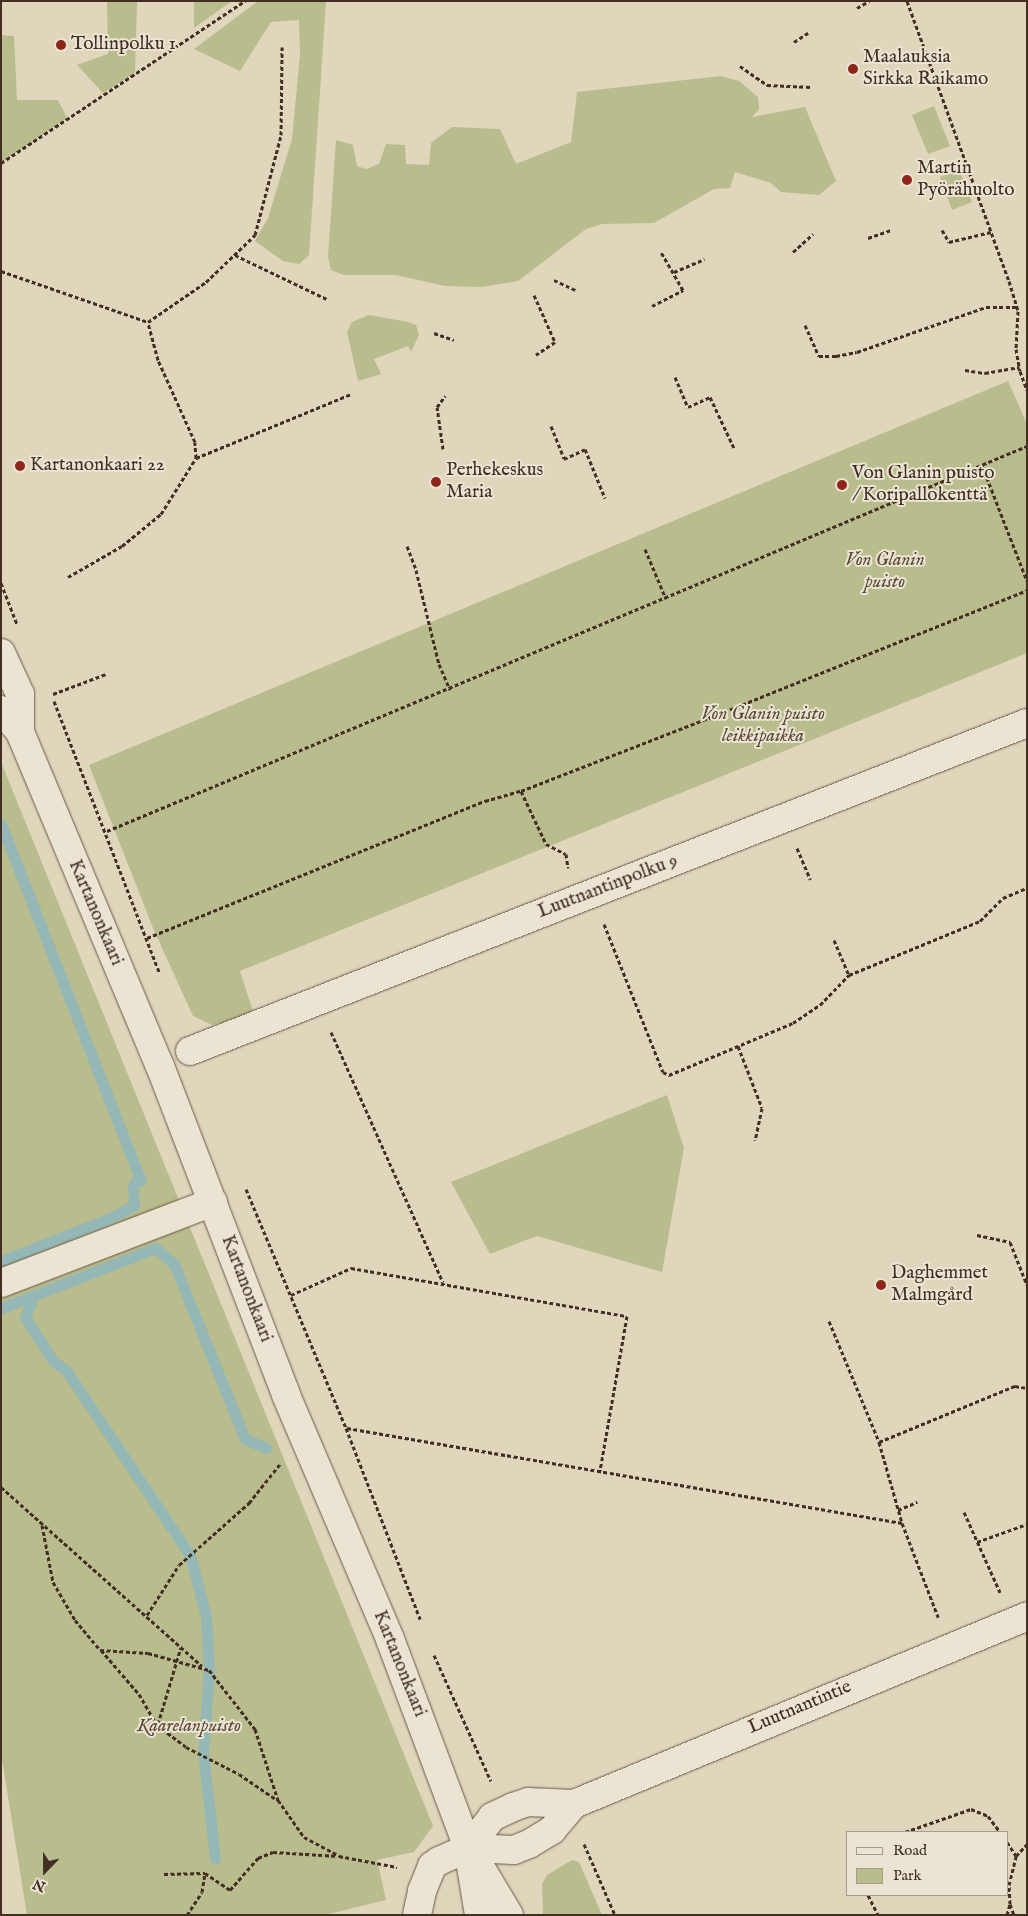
<!DOCTYPE html>
<meta charset="utf-8">
<style>
body{margin:0}
#map{position:relative;width:1028px;height:1916px;overflow:hidden;background:#e0d6bc;font-family:"IM FELL English",serif}
div>[style]{position:absolute}
[style*='--x']{left:calc(var(--x)*1px);top:calc(var(--y)*1px);width:calc(var(--w)*1px);rotate:calc(var(--a)*1deg)}
.green>*{inset:0;background:#b9bc8c}
.stream>*{height:11px;margin:-5.5px;padding:0 5.5px;transform-origin:5.5px;border-radius:5.5px;background:#95b8b7}
.path>*{height:3px;margin-top:-1.5px;transform-origin:0;background:repeating-linear-gradient(90deg,#422e22 0 4px,transparent 0 6.5px)}
.roads{filter:drop-shadow(0 0 1px #6a5848) drop-shadow(0 0 1px #6a5848)}
.street>*{height:28px;margin:-14px;padding:0 14px;transform-origin:14px;border-radius:14px;background:#ebe4d3}
.secondary>*{height:28px;margin:-14px;padding:0 14px;transform-origin:14px;border-radius:14px;background:#ebe4d3}
.dots>*{width:14px;height:14px;translate:-50% -50%;box-sizing:border-box;border:2px solid #ebe4d3;border-radius:50%}
span{translate:-50% -50%;white-space:nowrap;text-align:center;line-height:1.15;-webkit-text-stroke:4px #ebe4d3;paint-order:stroke}
.poi-label{font-size:19px;color:#422e22}
.left{translate:0 -50%;text-align:left}
.park-label{font-size:19px;color:#5a4a37;font-style:italic}
.street-label{font-size:19px;color:#422e22}
.frame{position:absolute;inset:0;border:2px solid #422e22;pointer-events:none}
.legend{position:absolute;left:846px;top:1831px;width:162px;height:65px;box-sizing:border-box;background:#ebe4d3;border:1px solid #a79b8c;margin:0;padding:6px 9px;list-style:none;font-size:15px;color:#422e22}
.legend li{display:flex;align-items:center;gap:10px;height:25px}
.legend b{width:25px;border:1px solid #a79b8c}
.north{position:absolute;left:20px;top:1846px;width:50px;height:50px;-webkit-text-stroke:4px #ebe4d3;paint-order:stroke;rotate:202deg;font-size:14px;font-weight:700;line-height:20px;text-align:center;color:#422e22}
.north::after{content:'';display:block;margin:auto;width:18px;height:22px;background:#422e22;clip-path:polygon(50% 0,100% 100%,50% 72%,0 100%)}
</style>
<div id="map">
<div class="green">
<i style="clip-path:polygon(107px 1px,137px 1px,135px 73px,103px 93px,77px 65px,108px 54px)"></i>
<i style="clip-path:polygon(194px 1px,232px 1px,194px 28px)"></i>
<i style="clip-path:polygon(258px 1px,326px 1px,309px 255px,299px 264px,283px 261px,255px 241px,268px 218px,292px 139px,300px 55px,299px 20px,271px 22px,240px 71px,194px 49px)"></i>
<i style="clip-path:polygon(1px 35px,14px 36px,17px 100px,58px 100px,67px 118px,1px 163px)"></i>
<i style="clip-path:polygon(721px 76px,739px 81px,758px 97px,759px 109px,752px 117px,805px 107px,836px 181px,819px 195px,781px 192px,771px 183px,735px 172px,730px 188px,714px 189px,654px 223px,602px 224px,586px 229px,518px 281px,482px 287px,445px 286px,396px 275px,344px 275px,331px 270px,328px 257px,336px 140px,353px 145px,357px 166px,366px 169px,379px 164px,386px 144px,405px 145px,406px 164px,429px 165px,431px 143px,452px 127px,500px 129px,516px 164px,571px 142px,577px 92px)"></i>
<i style="clip-path:polygon(934px 106px,950px 146px,928px 154px,912px 115px)"></i>
<i style="clip-path:polygon(959px 169px,972px 202px,952px 210px,940px 177px)"></i>
<i style="clip-path:polygon(369px 315px,408px 322px,416px 325px,419px 335px,411px 352px,408px 346px,374px 359px,381px 374px,358px 381px,347px 332px,352px 322px)"></i>
<i style="clip-path:polygon(1008px 381px,1027px 424px,1027px 653px,240px 971px,254px 1014px,212px 1025px,193px 1016px,153px 928px,89px 765px)"></i>
<i style="clip-path:polygon(1px 762px,433px 1826px,414px 1852px,377px 1860px,386px 1900px,325px 1915px,27px 1915px,1px 1753px)"></i>
<i style="clip-path:polygon(667px 1095px,684px 1148px,662px 1272px,537px 1236px,490px 1254px,451px 1182px)"></i>
<i style="clip-path:polygon(572px 1860px,579px 1862px,602px 1915px,543px 1915px,542px 1884px,547px 1875px)"></i>
</div>
<div class="stream">
<i style="--x:1;--y:824;--w:383;--a:68.6"></i>
<i style="--x:1;--y:1261;--w:117;--a:-21.5"></i>
<i style="--x:110;--y:1218;--w:27;--a:-28"></i>
<i style="--x:134;--y:1205;--w:19;--a:-93"></i>
<i style="--x:133;--y:1186;--w:12;--a:-59"></i>
<i style="--x:34;--y:1295;--w:24;--a:112"></i>
<i style="--x:25;--y:1317;--w:52;--a:57.5"></i>
<i style="--x:53;--y:1361;--w:16;--a:35"></i>
<i style="--x:66;--y:1370;--w:223;--a:56.2"></i>
<i style="--x:190;--y:1555;--w:63;--a:75.3"></i>
<i style="--x:206;--y:1616;--w:54;--a:86.8"></i>
<i style="--x:209;--y:1670;--w:83;--a:94.1"></i>
<i style="--x:203;--y:1753;--w:106;--a:83.5"></i>
<i style="--x:1;--y:1308;--w:166;--a:-21.2"></i>
<i style="--x:156;--y:1248;--w:24;--a:42"></i>
<i style="--x:174;--y:1264;--w:189;--a:67.9"></i>
<i style="--x:245;--y:1439;--w:23;--a:23"></i>
</div>
<div class="path">
<i style="--x:907;--y:1;--w:298;--a:70"></i>
<i style="--x:1009;--y:281;--w:31;--a:73"></i>
<i style="--x:1018;--y:311;--w:38;--a:93"></i>
<i style="--x:1016;--y:349;--w:22;--a:80"></i>
<i style="--x:1020;--y:371;--w:20;--a:70"></i>
<i style="--x:857;--y:8;--w:14;--a:-30"></i>
<i style="--x:794;--y:42;--w:17;--a:-33"></i>
<i style="--x:740;--y:66;--w:33;--a:35"></i>
<i style="--x:767;--y:85;--w:44;--a:2.6"></i>
<i style="--x:1;--y:163;--w:293;--a:-33.6"></i>
<i style="--x:942;--y:230;--w:14;--a:60"></i>
<i style="--x:949;--y:242;--w:43;--a:-13.4"></i>
<i style="--x:868;--y:238;--w:24;--a:-19"></i>
<i style="--x:793;--y:252;--w:27;--a:-42"></i>
<i style="--x:235;--y:255;--w:102;--a:25.6"></i>
<i style="--x:1;--y:271;--w:156;--a:19.1"></i>
<i style="--x:674;--y:272;--w:33;--a:-23"></i>
<i style="--x:554;--y:280;--w:26;--a:25"></i>
<i style="--x:534;--y:295;--w:51;--a:65.9"></i>
<i style="--x:555;--y:342;--w:23;--a:146"></i>
<i style="--x:652;--y:306;--w:35;--a:-27"></i>
<i style="--x:683;--y:290;--w:44;--a:-120.1"></i>
<i style="--x:805;--y:325;--w:34;--a:66"></i>
<i style="--x:819;--y:356;--w:17;--a:0"></i>
<i style="--x:836;--y:356;--w:21;--a:-11"></i>
<i style="--x:857;--y:352;--w:137;--a:-19.2"></i>
<i style="--x:986;--y:307;--w:30;--a:0"></i>
<i style="--x:434;--y:333;--w:21;--a:19"></i>
<i style="--x:965;--y:370;--w:20;--a:9"></i>
<i style="--x:985;--y:373;--w:35;--a:-10"></i>
<i style="--x:675;--y:377;--w:33;--a:67"></i>
<i style="--x:688;--y:407;--w:24;--a:-24"></i>
<i style="--x:710;--y:397;--w:56;--a:64.8"></i>
<i style="--x:551;--y:426;--w:35;--a:68"></i>
<i style="--x:564;--y:459;--w:23;--a:-25"></i>
<i style="--x:585;--y:449;--w:53;--a:67.8"></i>
<i style="--x:443;--y:449;--w:42;--a:-98.1"></i>
<i style="--x:437;--y:407;--w:14;--a:-54"></i>
<i style="--x:196;--y:458;--w:16;--a:-94"></i>
<i style="--x:195;--y:442;--w:90;--a:-114.3"></i>
<i style="--x:158;--y:360;--w:39;--a:-105"></i>
<i style="--x:148;--y:322;--w:70;--a:-34.6"></i>
<i style="--x:206;--y:282;--w:68;--a:-43.8"></i>
<i style="--x:255;--y:235;--w:103;--a:-75.4"></i>
<i style="--x:281;--y:135;--w:88;--a:-89.3"></i>
<i style="--x:982;--y:465;--w:124;--a:68.8"></i>
<i style="--x:407;--y:546;--w:26;--a:69"></i>
<i style="--x:416;--y:570;--w:97;--a:76.3"></i>
<i style="--x:439;--y:664;--w:28;--a:67"></i>
<i style="--x:645;--y:549;--w:54;--a:67.2"></i>
<i style="--x:68;--y:577;--w:62;--a:-29.9"></i>
<i style="--x:122;--y:546;--w:50;--a:-39.4"></i>
<i style="--x:161;--y:514;--w:66;--a:-58"></i>
<i style="--x:196;--y:458;--w:168;--a:-22.4"></i>
<i style="--x:1;--y:583;--w:44;--a:68.7"></i>
<i style="--x:53;--y:694;--w:57;--a:-20.7"></i>
<i style="--x:54;--y:701;--w:291;--a:68.8"></i>
<i style="--x:521;--y:791;--w:59;--a:64.7"></i>
<i style="--x:546;--y:844;--w:22;--a:27"></i>
<i style="--x:566;--y:854;--w:14;--a:82"></i>
<i style="--x:107;--y:831;--w:997;--a:-22.71"></i>
<i style="--x:797;--y:848;--w:34;--a:67"></i>
<i style="--x:604;--y:924;--w:159;--a:68.3"></i>
<i style="--x:663;--y:1072;--w:7;--a:27"></i>
<i style="--x:669;--y:1075;--w:134;--a:-22.8"></i>
<i style="--x:793;--y:1023;--w:32;--a:-34"></i>
<i style="--x:820;--y:1005;--w:42;--a:-46"></i>
<i style="--x:849;--y:975;--w:142;--a:-22.4"></i>
<i style="--x:980;--y:921;--w:33;--a:-45"></i>
<i style="--x:1003;--y:898;--w:26;--a:-23"></i>
<i style="--x:147;--y:938;--w:365;--a:-22.1"></i>
<i style="--x:485;--y:801;--w:37;--a:-16"></i>
<i style="--x:521;--y:791;--w:218;--a:-21.3"></i>
<i style="--x:724;--y:712;--w:327;--a:-21.9"></i>
<i style="--x:834;--y:940;--w:38;--a:67"></i>
<i style="--x:331;--y:1032;--w:274;--a:65.9"></i>
<i style="--x:738;--y:1046;--w:66;--a:68.8"></i>
<i style="--x:762;--y:1108;--w:33;--a:102"></i>
<i style="--x:246;--y:1189;--w:259;--a:67.3"></i>
<i style="--x:346;--y:1428;--w:205;--a:68.8"></i>
<i style="--x:977;--y:1235;--w:34;--a:12"></i>
<i style="--x:1010;--y:1242;--w:46;--a:68.4"></i>
<i style="--x:291;--y:1295;--w:66;--a:-24.2"></i>
<i style="--x:351;--y:1268;--w:280;--a:9.9"></i>
<i style="--x:627;--y:1316;--w:157;--a:99.9"></i>
<i style="--x:829;--y:1321;--w:131;--a:67.5"></i>
<i style="--x:879;--y:1442;--w:84;--a:74.1"></i>
<i style="--x:347;--y:1428;--w:563;--a:9.71"></i>
<i style="--x:902;--y:1523;--w:101;--a:69"></i>
<i style="--x:879;--y:1442;--w:147;--a:-22.4"></i>
<i style="--x:1015;--y:1386;--w:12;--a:9"></i>
<i style="--x:1;--y:1487;--w:269;--a:41.7"></i>
<i style="--x:898;--y:1510;--w:21;--a:-23"></i>
<i style="--x:964;--y:1512;--w:88;--a:65.8"></i>
<i style="--x:42;--y:1525;--w:58;--a:79.1"></i>
<i style="--x:53;--y:1582;--w:44;--a:59.9"></i>
<i style="--x:75;--y:1620;--w:39;--a:50"></i>
<i style="--x:100;--y:1650;--w:48;--a:3.6"></i>
<i style="--x:148;--y:1653;--w:63;--a:15.6"></i>
<i style="--x:209;--y:1670;--w:75;--a:52.1"></i>
<i style="--x:255;--y:1729;--w:75;--a:72.1"></i>
<i style="--x:278;--y:1800;--w:45;--a:54.9"></i>
<i style="--x:304;--y:1837;--w:40;--a:28"></i>
<i style="--x:339;--y:1856;--w:59;--a:10.7"></i>
<i style="--x:977;--y:1542;--w:53;--a:-19.8"></i>
<i style="--x:147;--y:1615;--w:59;--a:-57.4"></i>
<i style="--x:179;--y:1565;--w:94;--a:-41.5"></i>
<i style="--x:249;--y:1503;--w:50;--a:-51.5"></i>
<i style="--x:101;--y:1650;--w:58;--a:49.2"></i>
<i style="--x:139;--y:1694;--w:36;--a:60"></i>
<i style="--x:157;--y:1725;--w:36;--a:37"></i>
<i style="--x:186;--y:1747;--w:59;--a:27"></i>
<i style="--x:239;--y:1774;--w:46;--a:34.4"></i>
<i style="--x:434;--y:1655;--w:138;--a:65.7"></i>
<i style="--x:158;--y:1724;--w:80;--a:-73.4"></i>
<i style="--x:905;--y:1832;--w:70;--a:-19.2"></i>
<i style="--x:971;--y:1809;--w:18;--a:22"></i>
<i style="--x:988;--y:1816;--w:20;--a:53"></i>
<i style="--x:1007;--y:1842;--w:17;--a:57"></i>
<i style="--x:584;--y:1844;--w:77;--a:66.4"></i>
<i style="--x:164;--y:1874;--w:41;--a:-1.4"></i>
<i style="--x:205;--y:1873;--w:30;--a:34"></i>
<i style="--x:230;--y:1890;--w:43;--a:-48.8"></i>
<i style="--x:258;--y:1858;--w:16;--a:-22"></i>
<i style="--x:273;--y:1852;--w:65;--a:3.5"></i>
<i style="--x:868;--y:1895;--w:22;--a:63"></i>
<i style="--x:1010;--y:1904;--w:12;--a:70"></i>
<i style="--x:187;--y:1915;--w:27;--a:-57"></i>
<i style="--x:202;--y:1892;--w:19;--a:-81"></i>
<i style="--x:1007;--y:1915;--w:11;--a:-75"></i>
<i style="--x:1010;--y:1904;--w:19;--a:-93"></i>
<i style="--x:1009;--y:1885;--w:30;--a:-76"></i>
<i style="--x:1016;--y:1856;--w:16;--a:-47"></i>
</div>
<div class="roads">
<div class="street">
<i style="--x:190;--y:1051;--w:899;--a:-21.4"></i>
<i style="--x:1;--y:1283;--w:227;--a:-20.9"></i>
<i style="--x:468;--y:1848;--w:39;--a:-52"></i>
<i style="--x:492;--y:1817;--w:23;--a:-25"></i>
<i style="--x:513;--y:1807;--w:16;--a:-18"></i>
<i style="--x:528;--y:1802;--w:46;--a:2.5"></i>
<i style="--x:574;--y:1804;--w:490;--a:-22.5"></i>
<i style="--x:417;--y:1915;--w:25;--a:-78"></i>
<i style="--x:422;--y:1891;--w:27;--a:-68"></i>
<i style="--x:432;--y:1866;--w:9;--a:-36"></i>
<i style="--x:439;--y:1861;--w:32;--a:-24"></i>
<i style="--x:468;--y:1848;--w:46;--a:2.5"></i>
<i style="--x:514;--y:1850;--w:16;--a:-22"></i>
<i style="--x:529;--y:1844;--w:27;--a:-31"></i>
<i style="--x:552;--y:1830;--w:34;--a:-50"></i>
</div>
<div class="secondary">
<i style="--x:1;--y:653;--w:45;--a:65.1"></i>
<i style="--x:20;--y:694;--w:38;--a:90"></i>
<i style="--x:1;--y:710;--w:29;--a:49"></i>
<i style="--x:20;--y:732;--w:362;--a:67.3"></i>
<i style="--x:160;--y:1066;--w:352;--a:69"></i>
<i style="--x:286;--y:1395;--w:265;--a:66.9"></i>
<i style="--x:390;--y:1639;--w:223;--a:69.5"></i>
<i style="--x:468;--y:1848;--w:68;--a:80.7"></i>
<i style="--x:476;--y:1860;--w:64;--a:59"></i>
</div>
</div>
<div class="dots">
<i style="left:61px;top:45px;background:#8f2418"></i>
<i style="left:853px;top:69px;background:#8f2418"></i>
<i style="left:907px;top:180px;background:#8f2418"></i>
<i style="left:20px;top:466px;background:#8f2418"></i>
<i style="left:436px;top:482px;background:#8f2418"></i>
<i style="left:842px;top:485px;background:#8f2418"></i>
<i style="left:881px;top:1285px;background:#8f2418"></i>
</div>
<div class="poi-label">
<span class="left" style="left:71px;top:45px">Tollinpolku 1</span>
<span class="left" style="left:863px;top:69px">Maalauksia<br>Sirkka Raikamo</span>
<span class="left" style="left:917px;top:180px">Martin<br>Pyörähuolto</span>
<span class="left" style="left:30px;top:466px">Kartanonkaari 22</span>
<span class="left" style="left:446px;top:482px">Perhekeskus<br>Maria</span>
<span class="left" style="left:852px;top:485px">Von Glanin puisto<br>/ Koripallokenttä</span>
<span class="left" style="left:891px;top:1285px">Daghemmet<br>Malmgård</span>
</div>
<div class="park-label">
<span style="left:885px;top:572px">Von Glanin<br>puisto</span>
<span style="left:763px;top:726px">Von Glanin puisto<br>leikkipaikka</span>
<span style="left:189px;top:1727px">Kaarelanpuisto</span>
</div>
<div class="street-label">
<span style="left:608px;top:887px;rotate:-21deg">Luutnantinpolku 9</span>
<span style="left:95px;top:913px;rotate:67deg">Kartanonkaari</span>
<span style="left:246px;top:1289px;rotate:69deg">Kartanonkaari</span>
<span style="left:399px;top:1664px;rotate:68deg">Kartanonkaari</span>
<span style="left:800px;top:1708px;rotate:-23deg">Luutnantintie</span>
</div>
<div class="frame"></div>
<ul class="legend">
<li><b style="height:6px;background:#ebe4d3"></b>Road</li>
<li><b style="height:14px;background:#b9bc8c"></b>Park</li>
</ul>
<div class="north">N</div>
</div>
